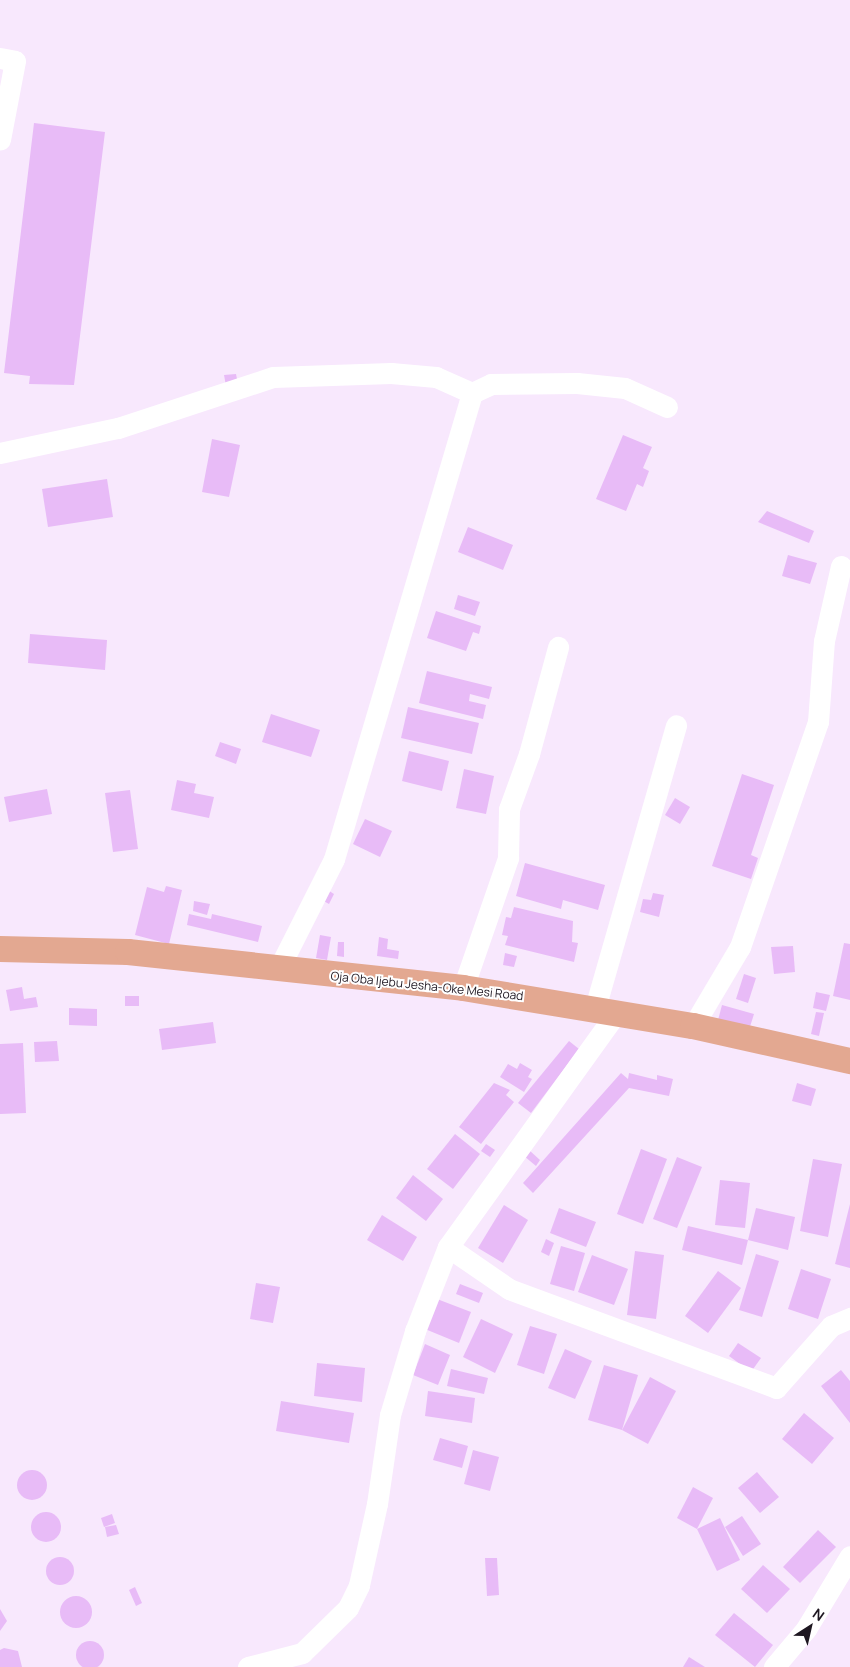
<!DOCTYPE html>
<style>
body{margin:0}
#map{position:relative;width:850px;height:1667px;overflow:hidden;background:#f8e8fd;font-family:Manrope,sans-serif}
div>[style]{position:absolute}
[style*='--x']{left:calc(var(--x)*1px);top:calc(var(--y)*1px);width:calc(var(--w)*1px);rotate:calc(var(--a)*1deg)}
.building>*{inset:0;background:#e8bbf7}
.round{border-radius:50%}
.minor>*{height:21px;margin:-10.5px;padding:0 10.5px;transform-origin:10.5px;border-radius:10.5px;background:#fff}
.major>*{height:26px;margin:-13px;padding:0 13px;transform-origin:13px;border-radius:13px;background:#e3a891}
span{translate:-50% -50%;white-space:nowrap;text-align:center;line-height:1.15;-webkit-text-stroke:4px #fff;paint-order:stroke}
.street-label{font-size:12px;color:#1e1721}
.north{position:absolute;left:785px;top:1602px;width:50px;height:50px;-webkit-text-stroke:4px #fff;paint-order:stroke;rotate:35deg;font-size:14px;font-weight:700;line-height:20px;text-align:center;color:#1e1721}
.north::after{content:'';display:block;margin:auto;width:18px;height:22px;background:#1e1721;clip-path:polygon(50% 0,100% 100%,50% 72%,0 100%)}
</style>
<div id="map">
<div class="building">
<i style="clip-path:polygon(34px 123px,105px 132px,74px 385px,29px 384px,30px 376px,4px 373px)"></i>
<i style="clip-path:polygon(236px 374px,238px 384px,226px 386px,224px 375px)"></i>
<i style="clip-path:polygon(623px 435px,652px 447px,643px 468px,649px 471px,643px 487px,637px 484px,626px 511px,596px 499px)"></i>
<i style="clip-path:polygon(212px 439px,240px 445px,229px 497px,202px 492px)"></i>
<i style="clip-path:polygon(107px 479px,113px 517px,48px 527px,42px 489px)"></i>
<i style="clip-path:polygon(767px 511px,814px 531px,809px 543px,758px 522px)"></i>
<i style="clip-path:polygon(468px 527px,513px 545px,503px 570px,458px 552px)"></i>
<i style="clip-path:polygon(788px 555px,817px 563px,810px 584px,782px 576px)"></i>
<i style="clip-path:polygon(458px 595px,480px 602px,475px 616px,454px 609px)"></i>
<i style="clip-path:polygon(436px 611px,481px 626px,479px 634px,473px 632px,466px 651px,427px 638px)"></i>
<i style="clip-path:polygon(30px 634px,107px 640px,105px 670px,28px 663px)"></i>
<i style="clip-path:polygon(427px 671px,492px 687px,489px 699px,470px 694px,469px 701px,486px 705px,483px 719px,419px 703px)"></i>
<i style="clip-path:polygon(408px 707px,479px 723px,472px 754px,401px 738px)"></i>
<i style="clip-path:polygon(271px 714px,320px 730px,311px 757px,262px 742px)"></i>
<i style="clip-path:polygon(220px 742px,241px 749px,236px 764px,215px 756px)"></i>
<i style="clip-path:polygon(409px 751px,449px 761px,442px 791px,402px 781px)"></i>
<i style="clip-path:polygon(464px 769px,494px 776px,486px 814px,456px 808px)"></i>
<i style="clip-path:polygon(742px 774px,774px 785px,751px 855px,758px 858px,751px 879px,712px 866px)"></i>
<i style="clip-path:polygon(177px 780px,196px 784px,194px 793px,214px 797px,209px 818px,171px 810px)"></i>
<i style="clip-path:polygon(47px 789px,52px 814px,9px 822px,4px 797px)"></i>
<i style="clip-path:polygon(130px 790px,138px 849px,113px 852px,105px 793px)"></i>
<i style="clip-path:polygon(675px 798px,690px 807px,680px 824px,665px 815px)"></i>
<i style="clip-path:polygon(365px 819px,392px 831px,380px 857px,353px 844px)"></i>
<i style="clip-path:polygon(525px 863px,605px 885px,598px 910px,563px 900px,561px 909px,516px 896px)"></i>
<i style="clip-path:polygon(166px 886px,182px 890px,169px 944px,135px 935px,147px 887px,164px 892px)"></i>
<i style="clip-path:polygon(326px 889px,334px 894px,329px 904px,320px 899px)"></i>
<i style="clip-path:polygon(653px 893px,664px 895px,659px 917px,640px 912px,643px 899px,651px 900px)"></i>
<i style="clip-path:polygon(194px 901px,210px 904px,207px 915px,193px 911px)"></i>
<i style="clip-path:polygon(514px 907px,573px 921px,572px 942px,578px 943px,574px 962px,505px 945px,508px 936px,502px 935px,506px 917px,511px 918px)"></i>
<i style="clip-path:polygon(189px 914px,211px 919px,212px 914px,262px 926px,258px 942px,187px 925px)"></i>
<i style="clip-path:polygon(320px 935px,331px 937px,327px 960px,316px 958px)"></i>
<i style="clip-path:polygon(379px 937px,388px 939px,387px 949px,399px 951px,398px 959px,377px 956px)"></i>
<i style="clip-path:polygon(338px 942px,344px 942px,344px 957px,337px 956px)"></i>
<i style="clip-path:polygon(844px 943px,850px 944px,850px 1000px,833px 996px)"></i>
<i style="clip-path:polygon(793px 946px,795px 972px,774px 974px,771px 947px)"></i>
<i style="clip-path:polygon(505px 953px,517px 956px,514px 967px,503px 965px)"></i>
<i style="clip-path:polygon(744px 974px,756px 978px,748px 1003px,736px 999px)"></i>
<i style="clip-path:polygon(22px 987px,24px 999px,36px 997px,38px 1007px,10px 1011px,6px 990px)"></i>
<i style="clip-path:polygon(816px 992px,830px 995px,826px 1011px,813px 1008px)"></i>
<i style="clip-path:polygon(125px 996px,139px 996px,139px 1006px,125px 1006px)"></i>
<i style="clip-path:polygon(722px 1005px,754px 1014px,748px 1033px,717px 1024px)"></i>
<i style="clip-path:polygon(69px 1008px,97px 1009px,97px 1026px,69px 1025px)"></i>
<i style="clip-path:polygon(816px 1012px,824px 1013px,819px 1036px,811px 1034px)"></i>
<i style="clip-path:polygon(213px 1022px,216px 1043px,162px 1050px,159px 1029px)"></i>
<i style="clip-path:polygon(57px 1041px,59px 1061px,35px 1062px,34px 1042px)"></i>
<i style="clip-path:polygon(569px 1041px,579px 1049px,531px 1113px,518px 1103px)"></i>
<i style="clip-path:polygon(23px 1043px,26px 1113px,0 1114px,0 1044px)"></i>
<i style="clip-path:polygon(520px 1063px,532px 1070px,528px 1077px,532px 1079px,524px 1092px,500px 1077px,508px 1064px,517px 1069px)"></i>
<i style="clip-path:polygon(621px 1073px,628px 1079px,629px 1073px,657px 1080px,657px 1075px,673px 1079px,669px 1096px,629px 1088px,533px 1193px,523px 1183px)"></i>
<i style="clip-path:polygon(494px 1083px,510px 1090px,506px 1095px,514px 1102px,481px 1144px,459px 1127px)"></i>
<i style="clip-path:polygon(797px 1083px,816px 1089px,811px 1106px,792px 1101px)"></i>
<i style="clip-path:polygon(455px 1134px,480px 1154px,453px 1189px,427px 1169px)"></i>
<i style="clip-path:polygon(486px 1144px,495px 1150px,490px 1157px,481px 1151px)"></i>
<i style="clip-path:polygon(641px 1149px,667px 1159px,643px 1224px,617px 1214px)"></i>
<i style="clip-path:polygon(529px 1150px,540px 1160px,536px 1166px,524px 1156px)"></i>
<i style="clip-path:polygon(677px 1157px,702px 1167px,677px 1228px,653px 1219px)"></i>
<i style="clip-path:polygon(813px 1159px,842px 1164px,828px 1237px,800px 1231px)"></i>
<i style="clip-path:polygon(413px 1175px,443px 1199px,426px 1221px,396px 1198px)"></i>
<i style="clip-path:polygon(720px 1180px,750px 1183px,745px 1228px,715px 1225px)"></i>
<i style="clip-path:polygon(850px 1204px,850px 1268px,835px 1264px)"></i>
<i style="clip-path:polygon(504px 1205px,528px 1220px,503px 1263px,478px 1248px)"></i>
<i style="clip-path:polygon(559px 1208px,596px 1222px,586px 1247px,550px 1233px)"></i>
<i style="clip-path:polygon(756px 1208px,795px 1217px,788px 1250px,748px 1240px)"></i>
<i style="clip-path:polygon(382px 1215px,417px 1237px,403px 1261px,367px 1240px)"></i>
<i style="clip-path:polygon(688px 1226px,748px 1240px,742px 1265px,682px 1250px)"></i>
<i style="clip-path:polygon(546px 1239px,554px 1243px,549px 1256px,541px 1252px)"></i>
<i style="clip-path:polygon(561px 1246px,585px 1253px,574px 1291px,550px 1284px)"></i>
<i style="clip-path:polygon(635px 1251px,664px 1255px,656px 1319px,627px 1315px)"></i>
<i style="clip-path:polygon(756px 1254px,779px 1261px,762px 1317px,739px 1310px)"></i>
<i style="clip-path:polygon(592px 1255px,628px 1269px,614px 1305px,578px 1292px)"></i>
<i style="clip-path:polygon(801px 1269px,831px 1279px,818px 1319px,788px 1309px)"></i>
<i style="clip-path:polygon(718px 1271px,741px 1288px,708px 1333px,685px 1316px)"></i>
<i style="clip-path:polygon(256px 1283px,280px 1287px,273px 1323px,250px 1319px)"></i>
<i style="clip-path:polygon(460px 1284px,483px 1293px,479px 1303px,456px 1294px)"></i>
<i style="clip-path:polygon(437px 1299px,471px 1312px,459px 1343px,425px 1329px)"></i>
<i style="clip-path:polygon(481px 1319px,513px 1334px,495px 1373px,463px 1357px)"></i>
<i style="clip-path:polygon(530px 1326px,557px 1334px,544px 1374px,517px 1365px)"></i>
<i style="clip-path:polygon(738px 1343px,761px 1358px,751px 1372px,729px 1356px)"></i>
<i style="clip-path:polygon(425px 1344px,450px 1355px,438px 1385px,413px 1375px)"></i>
<i style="clip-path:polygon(565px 1349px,592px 1361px,575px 1399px,548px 1388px)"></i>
<i style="clip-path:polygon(317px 1363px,365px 1368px,362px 1402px,314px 1396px)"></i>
<i style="clip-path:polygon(604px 1365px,638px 1375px,622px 1430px,588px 1420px)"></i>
<i style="clip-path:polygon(451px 1369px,488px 1378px,484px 1394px,447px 1386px)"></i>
<i style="clip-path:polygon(841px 1370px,850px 1381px,850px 1423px,821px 1386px)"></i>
<i style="clip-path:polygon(650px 1377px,676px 1391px,648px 1444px,622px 1430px)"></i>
<i style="clip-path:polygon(428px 1391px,475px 1398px,472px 1423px,425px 1416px)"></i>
<i style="clip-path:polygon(281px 1401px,354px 1413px,349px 1443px,276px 1431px)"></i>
<i style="clip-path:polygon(804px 1413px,834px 1438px,812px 1464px,782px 1439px)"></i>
<i style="clip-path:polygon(440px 1438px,468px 1446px,462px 1468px,433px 1460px)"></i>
<i style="clip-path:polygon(473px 1450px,499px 1457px,490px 1491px,464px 1484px)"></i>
<i class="round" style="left:17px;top:1470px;width:30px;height:30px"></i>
<i style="clip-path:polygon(757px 1472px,779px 1497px,760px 1513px,738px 1488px)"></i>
<i style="clip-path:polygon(693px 1487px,713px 1498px,697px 1529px,677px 1518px)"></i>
<i class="round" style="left:31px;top:1512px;width:30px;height:30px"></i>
<i style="clip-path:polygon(112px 1514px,115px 1523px,104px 1527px,101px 1518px)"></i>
<i style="clip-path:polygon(742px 1516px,761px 1544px,743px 1556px,725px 1527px)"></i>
<i style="clip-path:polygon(720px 1518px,740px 1560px,717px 1571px,697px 1529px)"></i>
<i style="clip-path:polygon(116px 1525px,119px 1534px,107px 1537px,105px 1527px)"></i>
<i style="clip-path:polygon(818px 1530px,836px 1547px,800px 1583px,783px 1567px)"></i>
<i class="round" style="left:46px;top:1557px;width:28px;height:28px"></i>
<i style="clip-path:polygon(485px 1558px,497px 1558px,499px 1595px,487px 1596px)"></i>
<i style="clip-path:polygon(763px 1565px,790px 1589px,767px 1613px,741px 1589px)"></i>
<i style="clip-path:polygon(135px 1587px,142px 1603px,136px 1606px,129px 1590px)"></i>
<i class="round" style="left:60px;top:1596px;width:32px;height:32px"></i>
<i style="clip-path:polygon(0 1609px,7px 1621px,0 1631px)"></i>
<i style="clip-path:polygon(734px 1613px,773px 1645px,755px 1667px,715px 1635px)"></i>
<i class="round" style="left:76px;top:1641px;width:28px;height:28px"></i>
<i style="clip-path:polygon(4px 1648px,18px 1651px,22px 1667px,0 1667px,0 1650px)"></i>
<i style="clip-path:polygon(689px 1657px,705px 1667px,683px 1667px)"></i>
</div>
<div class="minor">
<i style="--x:0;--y:58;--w:15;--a:11"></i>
<i style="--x:15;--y:61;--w:80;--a:100.8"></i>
<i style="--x:0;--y:453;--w:121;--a:-12"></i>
<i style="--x:118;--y:428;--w:163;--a:-18.2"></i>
<i style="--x:273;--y:377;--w:118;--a:-1.9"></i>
<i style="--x:391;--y:373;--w:45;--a:5.1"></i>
<i style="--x:436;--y:377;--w:39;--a:24"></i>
<i style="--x:278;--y:970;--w:124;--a:-63.2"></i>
<i style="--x:334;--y:859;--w:486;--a:-73.5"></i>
<i style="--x:472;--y:393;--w:21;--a:-25"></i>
<i style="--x:491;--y:384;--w:86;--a:-0.7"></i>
<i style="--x:577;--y:383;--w:48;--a:5.9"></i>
<i style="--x:625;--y:388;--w:46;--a:24.3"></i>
<i style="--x:463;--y:988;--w:138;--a:-70.9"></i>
<i style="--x:508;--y:858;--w:49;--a:-88.8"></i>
<i style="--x:509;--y:809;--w:59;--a:-70"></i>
<i style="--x:529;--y:754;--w:111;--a:-74.8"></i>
<i style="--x:595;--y:1008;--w:294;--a:-74"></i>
<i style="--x:693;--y:1026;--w:92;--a:-59.3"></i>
<i style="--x:740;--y:947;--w:238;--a:-70.9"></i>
<i style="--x:818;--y:722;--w:81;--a:-85.8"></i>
<i style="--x:824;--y:641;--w:77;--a:-77.2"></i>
<i style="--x:448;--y:1247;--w:74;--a:34.5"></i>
<i style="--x:509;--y:1289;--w:285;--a:20.3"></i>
<i style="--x:776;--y:1388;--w:83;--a:-48.4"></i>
<i style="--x:831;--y:1326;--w:21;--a:-23"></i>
<i style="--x:248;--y:1667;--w:56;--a:-14.5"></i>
<i style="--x:302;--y:1653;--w:64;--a:-44.4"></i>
<i style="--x:348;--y:1608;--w:25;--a:-64"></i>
<i style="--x:359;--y:1585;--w:83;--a:-77.5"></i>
<i style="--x:377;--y:1504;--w:90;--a:-81.7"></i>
<i style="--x:390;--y:1415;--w:88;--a:-73.4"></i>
<i style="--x:415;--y:1331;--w:90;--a:-68.6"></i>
<i style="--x:448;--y:1247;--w:288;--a:-54.3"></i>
<i style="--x:774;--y:1667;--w:50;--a:-49.9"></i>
<i style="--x:806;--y:1629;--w:85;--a:-58.9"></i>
</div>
<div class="major">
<i style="--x:0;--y:949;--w:128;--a:1.3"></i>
<i style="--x:128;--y:952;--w:337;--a:6.1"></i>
<i style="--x:463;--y:988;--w:233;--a:9.4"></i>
<i style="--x:693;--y:1026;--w:161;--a:12.6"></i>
</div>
<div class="street-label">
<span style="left:427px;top:986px;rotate:6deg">Oja Oba Ijebu Jesha-Oke Mesi Road</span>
</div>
<div class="north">N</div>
</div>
